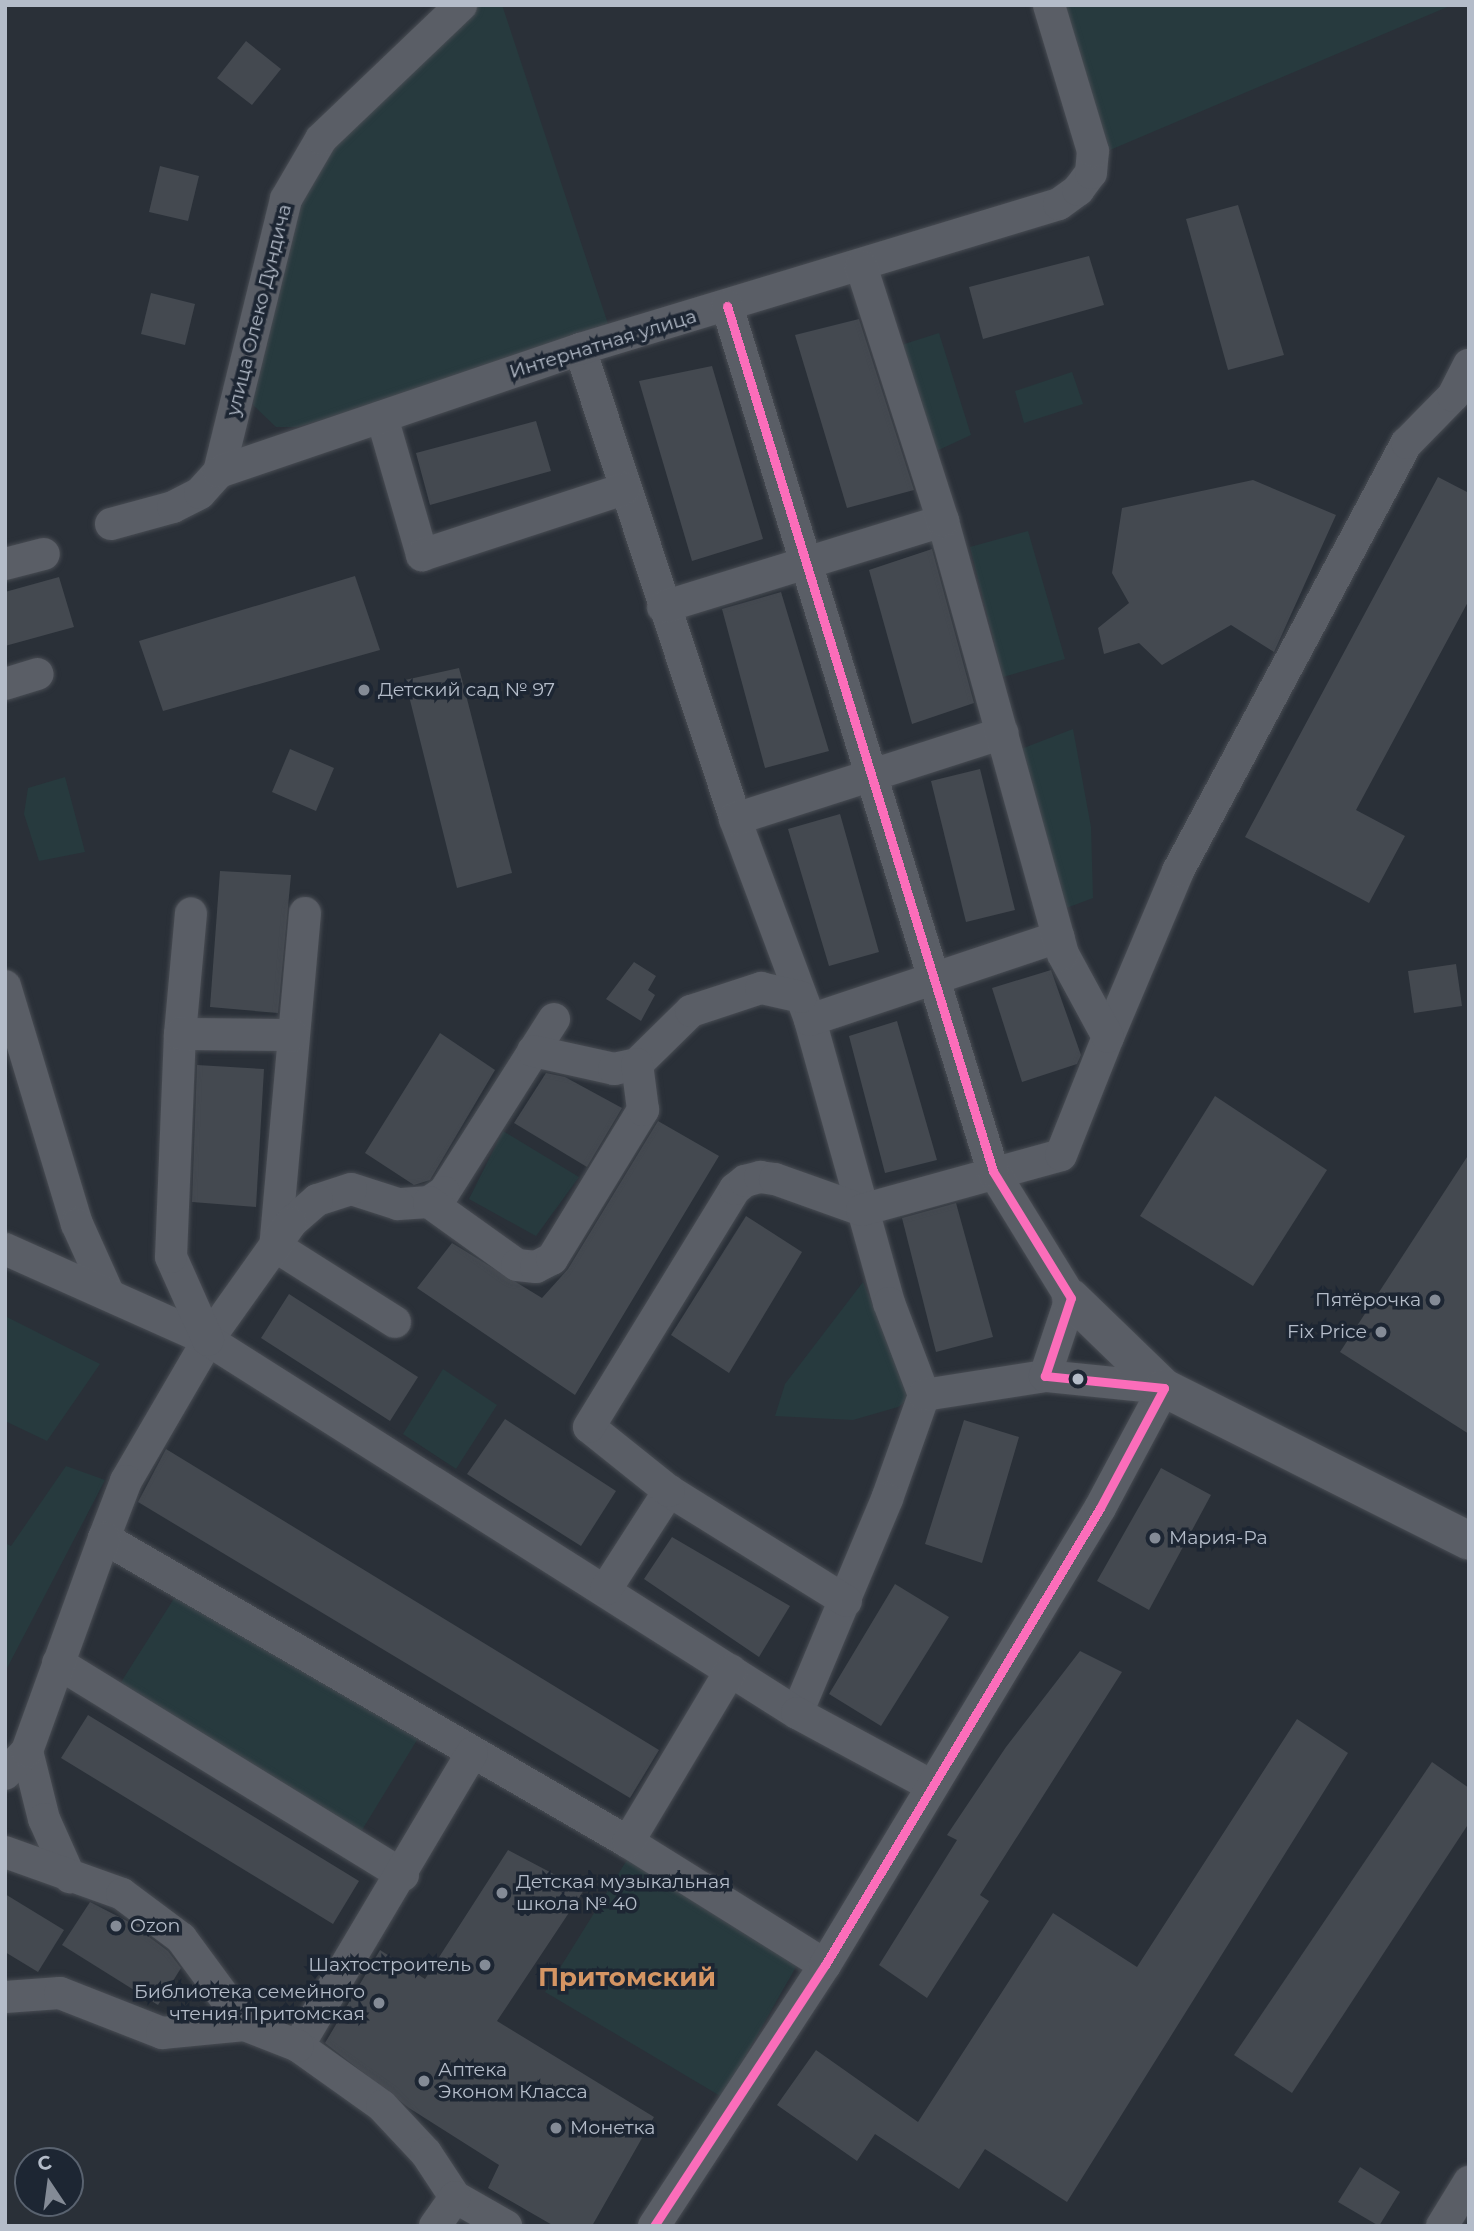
<!DOCTYPE html>
<meta charset="utf-8">
<style>
body{margin:0}
#map{position:relative;width:1474px;height:2231px;overflow:hidden;background:#2a3038;font-family:Montserrat,sans-serif}
div>[style]{position:absolute}
[style*='--x']{left:calc(var(--x)*1px);top:calc(var(--y)*1px);width:calc(var(--w)*1px);rotate:calc(var(--a)*1deg)}
.green>*{inset:0;background:#273a3e}
.building>*{inset:0;background:#444950}
.roads{filter:drop-shadow(0 0 2px #484c53) drop-shadow(0 0 2px #484c53)}
.minor>*{height:32px;margin:-16px;padding:0 16px;transform-origin:16px;border-radius:16px;background:#5a5e66}
.tertiary>*{height:38px;margin:-19px;padding:0 19px;transform-origin:19px;border-radius:19px;background:#5a5e66}
.bus-1>*{height:9px;margin:-4.5px;padding:0 4.5px;transform-origin:4.5px;border-radius:4.5px;background:#fb6dba}
.dots>*{width:19px;height:19px;translate:-50% -50%;box-sizing:border-box;border:4px solid #1d2633;border-radius:50%}
span{translate:-50% -50%;white-space:nowrap;text-align:center;line-height:1.15;-webkit-text-stroke:7px #1d2633;paint-order:stroke}
.street-label{font-size:19px;color:#b4bcc9}
.poi-label{font-size:19px;color:#b4bcc9}
.left{translate:0 -50%;text-align:left}
.right{translate:-100% -50%;text-align:right}
.district-label{font-size:26px;color:#d59563;font-weight:700}
.frame{position:absolute;inset:0;border:7px solid #b4bcc9;pointer-events:none}
.north{position:absolute;left:14px;top:2147px;width:70px;height:70px;box-sizing:border-box;background:#1d2633;border:2px solid #59626f;border-radius:50%;rotate:347deg;font-size:19px;font-weight:700;line-height:28px;text-align:center;color:#b4bcc9}
.north::after{content:'';display:block;margin:auto;width:24px;height:32px;background:#848b96;clip-path:polygon(50% 0,100% 100%,50% 72%,0 100%)}
</style>
<div id="map">
<div class="green">
<i style="clip-path:polygon(470px 5px,502px 5px,611px 333px,298px 427px,276px 427px,253px 405px,254px 390px,299px 192px,313px 159px)"></i>
<i style="clip-path:polygon(1062px 5px,1452px 5px,1110px 150px)"></i>
<i style="clip-path:polygon(939px 333px,971px 435px,932px 453px,895px 347px)"></i>
<i style="clip-path:polygon(1072px 372px,1083px 404px,1024px 423px,1015px 391px)"></i>
<i style="clip-path:polygon(1028px 531px,1065px 659px,1003px 677px,970px 547px)"></i>
<i style="clip-path:polygon(1073px 729px,1091px 827px,1093px 898px,1061px 910px,1021px 749px)"></i>
<i style="clip-path:polygon(65px 777px,85px 852px,39px 861px,24px 814px,28px 788px)"></i>
<i style="clip-path:polygon(503px 1131px,579px 1177px,536px 1236px,469px 1199px)"></i>
<i style="clip-path:polygon(863px 1282px,913px 1396px,898px 1407px,853px 1420px,775px 1416px,785px 1384px)"></i>
<i style="clip-path:polygon(5px 1316px,100px 1364px,47px 1441px,5px 1421px)"></i>
<i style="clip-path:polygon(443px 1369px,497px 1405px,456px 1469px,403px 1434px)"></i>
<i style="clip-path:polygon(66px 1466px,105px 1480px,5px 1672px,5px 1543px,11px 1546px)"></i>
<i style="clip-path:polygon(175px 1597px,420px 1735px,359px 1835px,118px 1687px)"></i>
<i style="clip-path:polygon(627px 1860px,797px 1965px,722px 2097px,545px 1992px)"></i>
</div>
<div class="building">
<i style="clip-path:polygon(246px 41px,281px 69px,252px 105px,217px 78px)"></i>
<i style="clip-path:polygon(160px 166px,199px 176px,188px 221px,149px 212px)"></i>
<i style="clip-path:polygon(1238px 205px,1284px 355px,1228px 370px,1186px 219px)"></i>
<i style="clip-path:polygon(1089px 256px,1104px 305px,983px 339px,969px 287px)"></i>
<i style="clip-path:polygon(151px 293px,195px 304px,185px 345px,141px 334px)"></i>
<i style="clip-path:polygon(859px 319px,914px 490px,847px 508px,795px 335px)"></i>
<i style="clip-path:polygon(712px 366px,763px 539px,692px 561px,639px 381px)"></i>
<i style="clip-path:polygon(536px 421px,551px 471px,430px 505px,416px 453px)"></i>
<i style="clip-path:polygon(1438px 477px,1469px 493px,1469px 600px,1356px 810px,1405px 836px,1369px 903px,1245px 837px)"></i>
<i style="clip-path:polygon(1253px 480px,1336px 515px,1274px 652px,1231px 625px,1162px 665px,1139px 643px,1104px 654px,1098px 628px,1129px 603px,1112px 573px,1122px 508px)"></i>
<i style="clip-path:polygon(932px 549px,974px 703px,912px 724px,869px 570px)"></i>
<i style="clip-path:polygon(355px 576px,380px 650px,163px 711px,139px 641px)"></i>
<i style="clip-path:polygon(59px 577px,74px 627px,5px 646px,5px 592px)"></i>
<i style="clip-path:polygon(781px 592px,829px 751px,765px 768px,722px 609px)"></i>
<i style="clip-path:polygon(459px 668px,512px 873px,457px 888px,405px 680px)"></i>
<i style="clip-path:polygon(290px 749px,334px 768px,316px 811px,272px 792px)"></i>
<i style="clip-path:polygon(980px 769px,1015px 910px,966px 922px,931px 781px)"></i>
<i style="clip-path:polygon(840px 814px,879px 952px,829px 966px,788px 829px)"></i>
<i style="clip-path:polygon(220px 871px,291px 875px,278px 1013px,210px 1007px)"></i>
<i style="clip-path:polygon(634px 962px,656px 976px,648px 990px,655px 995px,641px 1021px,606px 999px)"></i>
<i style="clip-path:polygon(1456px 964px,1462px 1006px,1414px 1013px,1408px 971px)"></i>
<i style="clip-path:polygon(1051px 970px,1081px 1055px,1077px 1064px,1022px 1082px,992px 988px)"></i>
<i style="clip-path:polygon(897px 1021px,937px 1160px,885px 1173px,849px 1036px)"></i>
<i style="clip-path:polygon(440px 1033px,495px 1070px,430px 1180px,414px 1185px,365px 1153px)"></i>
<i style="clip-path:polygon(197px 1065px,264px 1069px,256px 1207px,192px 1202px)"></i>
<i style="clip-path:polygon(546px 1073px,565px 1077px,622px 1108px,587px 1167px,514px 1123px)"></i>
<i style="clip-path:polygon(1215px 1096px,1327px 1170px,1253px 1286px,1140px 1216px)"></i>
<i style="clip-path:polygon(658px 1121px,719px 1156px,575px 1395px,417px 1288px,452px 1243px,542px 1298px,568px 1269px)"></i>
<i style="clip-path:polygon(1469px 1154px,1469px 1434px,1340px 1352px)"></i>
<i style="clip-path:polygon(956px 1203px,993px 1337px,936px 1352px,902px 1218px)"></i>
<i style="clip-path:polygon(746px 1216px,802px 1252px,729px 1373px,671px 1335px)"></i>
<i style="clip-path:polygon(289px 1294px,418px 1377px,390px 1421px,261px 1338px)"></i>
<i style="clip-path:polygon(505px 1419px,616px 1491px,581px 1546px,467px 1474px)"></i>
<i style="clip-path:polygon(964px 1420px,1019px 1437px,982px 1563px,925px 1544px)"></i>
<i style="clip-path:polygon(166px 1449px,659px 1750px,630px 1798px,138px 1502px)"></i>
<i style="clip-path:polygon(1161px 1468px,1211px 1495px,1149px 1610px,1097px 1581px)"></i>
<i style="clip-path:polygon(672px 1537px,790px 1606px,759px 1657px,644px 1579px)"></i>
<i style="clip-path:polygon(895px 1584px,949px 1617px,881px 1726px,829px 1694px)"></i>
<i style="clip-path:polygon(1080px 1651px,1122px 1672px,980px 1895px,989px 1901px,927px 1998px,879px 1965px,957px 1840px,947px 1835px,1006px 1747px)"></i>
<i style="clip-path:polygon(88px 1715px,359px 1881px,333px 1924px,61px 1758px)"></i>
<i style="clip-path:polygon(1297px 1719px,1348px 1753px,1067px 2202px,985px 2149px,959px 2189px,875px 2134px,857px 2161px,777px 2105px,816px 2050px,918px 2122px,1053px 1913px,1137px 1967px)"></i>
<i style="clip-path:polygon(1432px 1762px,1469px 1788px,1469px 1823px,1292px 2093px,1234px 2055px)"></i>
<i style="clip-path:polygon(508px 1850px,584px 1890px,497px 2021px,654px 2117px,592px 2226px,554px 2226px,488px 2188px,499px 2165px,409px 2108px,325px 2043px,380px 1950px,425px 1979px)"></i>
<i style="clip-path:polygon(5px 1894px,64px 1930px,38px 1972px,5px 1952px)"></i>
<i style="clip-path:polygon(90px 1902px,129px 1922px,168px 1951px,181px 1968px,158px 2005px,62px 1945px)"></i>
<i style="clip-path:polygon(1360px 2167px,1400px 2192px,1379px 2226px,1338px 2202px)"></i>
</div>
<div class="roads">
<div class="minor">
<i style="--x:580;--y:349;--w:495;--a:71.7"></i>
<i style="--x:735;--y:819;--w:215;--a:69.5"></i>
<i style="--x:810;--y:1020;--w:294;--a:74.4"></i>
<i style="--x:889;--y:1303;--w:98;--a:69.2"></i>
<i style="--x:924;--y:1395;--w:110;--a:109.6"></i>
<i style="--x:887;--y:1499;--w:232;--a:112.8"></i>
<i style="--x:382;--y:417;--w:144;--a:73.8"></i>
<i style="--x:422;--y:555;--w:213;--a:-18.1"></i>
<i style="--x:219;--y:472;--w:281;--a:-76.2"></i>
<i style="--x:286;--y:199;--w:69;--a:-59.7"></i>
<i style="--x:321;--y:139;--w:194;--a:-43.7"></i>
<i style="--x:111;--y:524;--w:64;--a:-15.3"></i>
<i style="--x:173;--y:507;--w:30;--a:-27"></i>
<i style="--x:200;--y:493;--w:28;--a:-48"></i>
<i style="--x:219;--y:472;--w:381;--a:-18.8"></i>
<i style="--x:580;--y:349;--w:500;--a:-16.84"></i>
<i style="--x:1059;--y:204;--w:24;--a:-36"></i>
<i style="--x:1078;--y:190;--w:21;--a:-53"></i>
<i style="--x:1091;--y:173;--w:22;--a:-85"></i>
<i style="--x:1093;--y:151;--w:152;--a:-106.8"></i>
<i style="--x:5;--y:564;--w:40;--a:-14.4"></i>
<i style="--x:663;--y:607;--w:293;--a:-17.1"></i>
<i style="--x:5;--y:684;--w:34;--a:-17"></i>
<i style="--x:735;--y:819;--w:281;--a:-17.8"></i>
<i style="--x:305;--y:913;--w:334;--a:95.1"></i>
<i style="--x:275;--y:1246;--w:142;--a:32.3"></i>
<i style="--x:5;--y:986;--w:249;--a:73.2"></i>
<i style="--x:77;--y:1224;--w:76;--a:65.8"></i>
<i style="--x:554;--y:1019;--w:205;--a:122.4"></i>
<i style="--x:444;--y:1192;--w:18;--a:146"></i>
<i style="--x:429;--y:1202;--w:31;--a:176"></i>
<i style="--x:398;--y:1204;--w:49;--a:-162.3"></i>
<i style="--x:351;--y:1189;--w:36;--a:162"></i>
<i style="--x:317;--y:1200;--w:35;--a:139"></i>
<i style="--x:291;--y:1223;--w:143;--a:125.4"></i>
<i style="--x:208;--y:1340;--w:163;--a:120.2"></i>
<i style="--x:126;--y:1481;--w:61;--a:111.1"></i>
<i style="--x:104;--y:1538;--w:606;--a:30.12"></i>
<i style="--x:628;--y:1842;--w:232;--a:32"></i>
<i style="--x:810;--y:1020;--w:262;--a:-18.5"></i>
<i style="--x:180;--y:1034;--w:121;--a:-84.8"></i>
<i style="--x:1108;--y:1037;--w:180;--a:-67.1"></i>
<i style="--x:1178;--y:871;--w:485;--a:-61.9"></i>
<i style="--x:1407;--y:443;--w:66;--a:-45.6"></i>
<i style="--x:1453;--y:396;--w:35;--a:-63"></i>
<i style="--x:533;--y:1051;--w:83;--a:12.5"></i>
<i style="--x:614;--y:1069;--w:24;--a:-12"></i>
<i style="--x:637;--y:1064;--w:76;--a:-44.5"></i>
<i style="--x:691;--y:1011;--w:74;--a:-18.2"></i>
<i style="--x:761;--y:988;--w:41;--a:12.7"></i>
<i style="--x:429;--y:1202;--w:108;--a:35.6"></i>
<i style="--x:517;--y:1265;--w:19;--a:6"></i>
<i style="--x:536;--y:1267;--w:18;--a:-27"></i>
<i style="--x:552;--y:1259;--w:175;--a:-58.6"></i>
<i style="--x:643;--y:1110;--w:46;--a:-97.4"></i>
<i style="--x:5;--y:1249;--w:222;--a:24.1"></i>
<i style="--x:208;--y:1340;--w:697;--a:32.35"></i>
<i style="--x:797;--y:1713;--w:153;--a:28.4"></i>
<i style="--x:208;--y:1340;--w:91;--a:-114"></i>
<i style="--x:171;--y:1257;--w:223;--a:-87.7"></i>
<i style="--x:180;--y:1034;--w:113;--a:0.5"></i>
<i style="--x:924;--y:1395;--w:122;--a:-8.9"></i>
<i style="--x:606;--y:1589;--w:117;--a:-57.3"></i>
<i style="--x:846;--y:1601;--w:208;--a:-148.1"></i>
<i style="--x:669;--y:1491;--w:102;--a:-141.3"></i>
<i style="--x:589;--y:1427;--w:279;--a:-58.5"></i>
<i style="--x:735;--y:1189;--w:13;--a:-39"></i>
<i style="--x:745;--y:1181;--w:16;--a:-15"></i>
<i style="--x:760;--y:1177;--w:15;--a:8"></i>
<i style="--x:775;--y:1179;--w:92;--a:19.6"></i>
<i style="--x:862;--y:1210;--w:206;--a:-15.4"></i>
<i style="--x:1061;--y:1155;--w:127;--a:-68.3"></i>
<i style="--x:1108;--y:1037;--w:94;--a:-118.5"></i>
<i style="--x:1063;--y:954;--w:449;--a:-105.5"></i>
<i style="--x:943;--y:521;--w:268;--a:-107.8"></i>
<i style="--x:58;--y:1663;--w:405;--a:31.6"></i>
<i style="--x:27;--y:1751;--w:70;--a:76"></i>
<i style="--x:44;--y:1819;--w:64;--a:65.9"></i>
<i style="--x:472;--y:1753;--w:341;--a:120.7"></i>
<i style="--x:298;--y:2046;--w:103;--a:35.5"></i>
<i style="--x:382;--y:2106;--w:64;--a:46.9"></i>
<i style="--x:426;--y:2153;--w:53;--a:56.6"></i>
<i style="--x:455;--y:2197;--w:59;--a:29.6"></i>
<i style="--x:5;--y:1774;--w:32;--a:-46"></i>
<i style="--x:27;--y:1751;--w:226;--a:-70.1"></i>
<i style="--x:628;--y:1842;--w:200;--a:-59.1"></i>
<i style="--x:5;--y:1852;--w:124;--a:19.7"></i>
<i style="--x:122;--y:1894;--w:74;--a:36.7"></i>
<i style="--x:181;--y:1938;--w:108;--a:53.7"></i>
<i style="--x:5;--y:1997;--w:55;--a:-4.2"></i>
<i style="--x:60;--y:1993;--w:110;--a:21.4"></i>
<i style="--x:162;--y:2033;--w:83;--a:-5.5"></i>
<i style="--x:245;--y:2025;--w:57;--a:21.6"></i>
<i style="--x:435;--y:2226;--w:35;--a:-55"></i>
<i style="--x:654;--y:2226;--w:312;--a:-56.8"></i>
<i style="--x:825;--y:1965;--w:533;--a:-58.96"></i>
<i style="--x:1100;--y:1508;--w:136;--a:-61.9"></i>
<i style="--x:1164;--y:1388;--w:120;--a:-174.2"></i>
<i style="--x:1045;--y:1376;--w:82;--a:-71.6"></i>
<i style="--x:1071;--y:1298;--w:149;--a:-121.6"></i>
<i style="--x:993;--y:1171;--w:905;--a:-107.09"></i>
<i style="--x:1442;--y:2226;--w:52;--a:-58.5"></i>
</div>
<div class="tertiary">
<i style="--x:1071;--y:1298;--w:129;--a:44.1"></i>
<i style="--x:1164;--y:1388;--w:341;--a:26.6"></i>
</div>
</div>
<div class="bus-1">
<i style="--x:654;--y:2226;--w:312;--a:-56.8"></i>
<i style="--x:825;--y:1965;--w:533;--a:-58.96"></i>
<i style="--x:1100;--y:1508;--w:136;--a:-61.9"></i>
<i style="--x:1164;--y:1388;--w:120;--a:-174.2"></i>
<i style="--x:1045;--y:1376;--w:82;--a:-71.6"></i>
<i style="--x:1071;--y:1298;--w:149;--a:-121.6"></i>
<i style="--x:993;--y:1171;--w:905;--a:-107.09"></i>
</div>
<div class="dots">
<i style="left:364px;top:690px;background:#848b96"></i>
<i style="left:1435px;top:1300px;background:#848b96"></i>
<i style="left:1381px;top:1332px;background:#848b96"></i>
<i style="left:1078px;top:1379px;background:#b4bcc9"></i>
<i style="left:1155px;top:1538px;background:#848b96"></i>
<i style="left:502px;top:1893px;background:#848b96"></i>
<i style="left:116px;top:1926px;background:#848b96"></i>
<i style="left:485px;top:1965px;background:#848b96"></i>
<i style="left:379px;top:2003px;background:#848b96"></i>
<i style="left:424px;top:2081px;background:#848b96"></i>
<i style="left:556px;top:2128px;background:#848b96"></i>
</div>
<div class="street-label">
<span style="left:259px;top:310px;rotate:-76deg">улица Олеко Дундича</span>
<span style="left:603px;top:344px;rotate:-17deg">Интернатная улица</span>
</div>
<div class="poi-label">
<span class="left" style="left:378px;top:690px">Детский сад № 97</span>
<span class="right" style="left:1421px;top:1300px">Пятёрочка</span>
<span class="right" style="left:1367px;top:1332px">Fix Price</span>
<span class="left" style="left:1169px;top:1538px">Мария-Ра</span>
<span class="left" style="left:516px;top:1893px">Детская музыкальная<br>школа № 40</span>
<span class="left" style="left:130px;top:1926px">Ozon</span>
<span class="right" style="left:471px;top:1965px">Шахтостроитель</span>
<span class="right" style="left:365px;top:2003px">Библиотека семейного<br>чтения Притомская</span>
<span class="left" style="left:438px;top:2081px">Аптека<br>Эконом Класса</span>
<span class="left" style="left:570px;top:2128px">Монетка</span>
</div>
<div class="district-label">
<span style="left:627px;top:1978px">Притомский</span>
</div>
<div class="frame"></div>
<div class="north">С</div>
</div>
